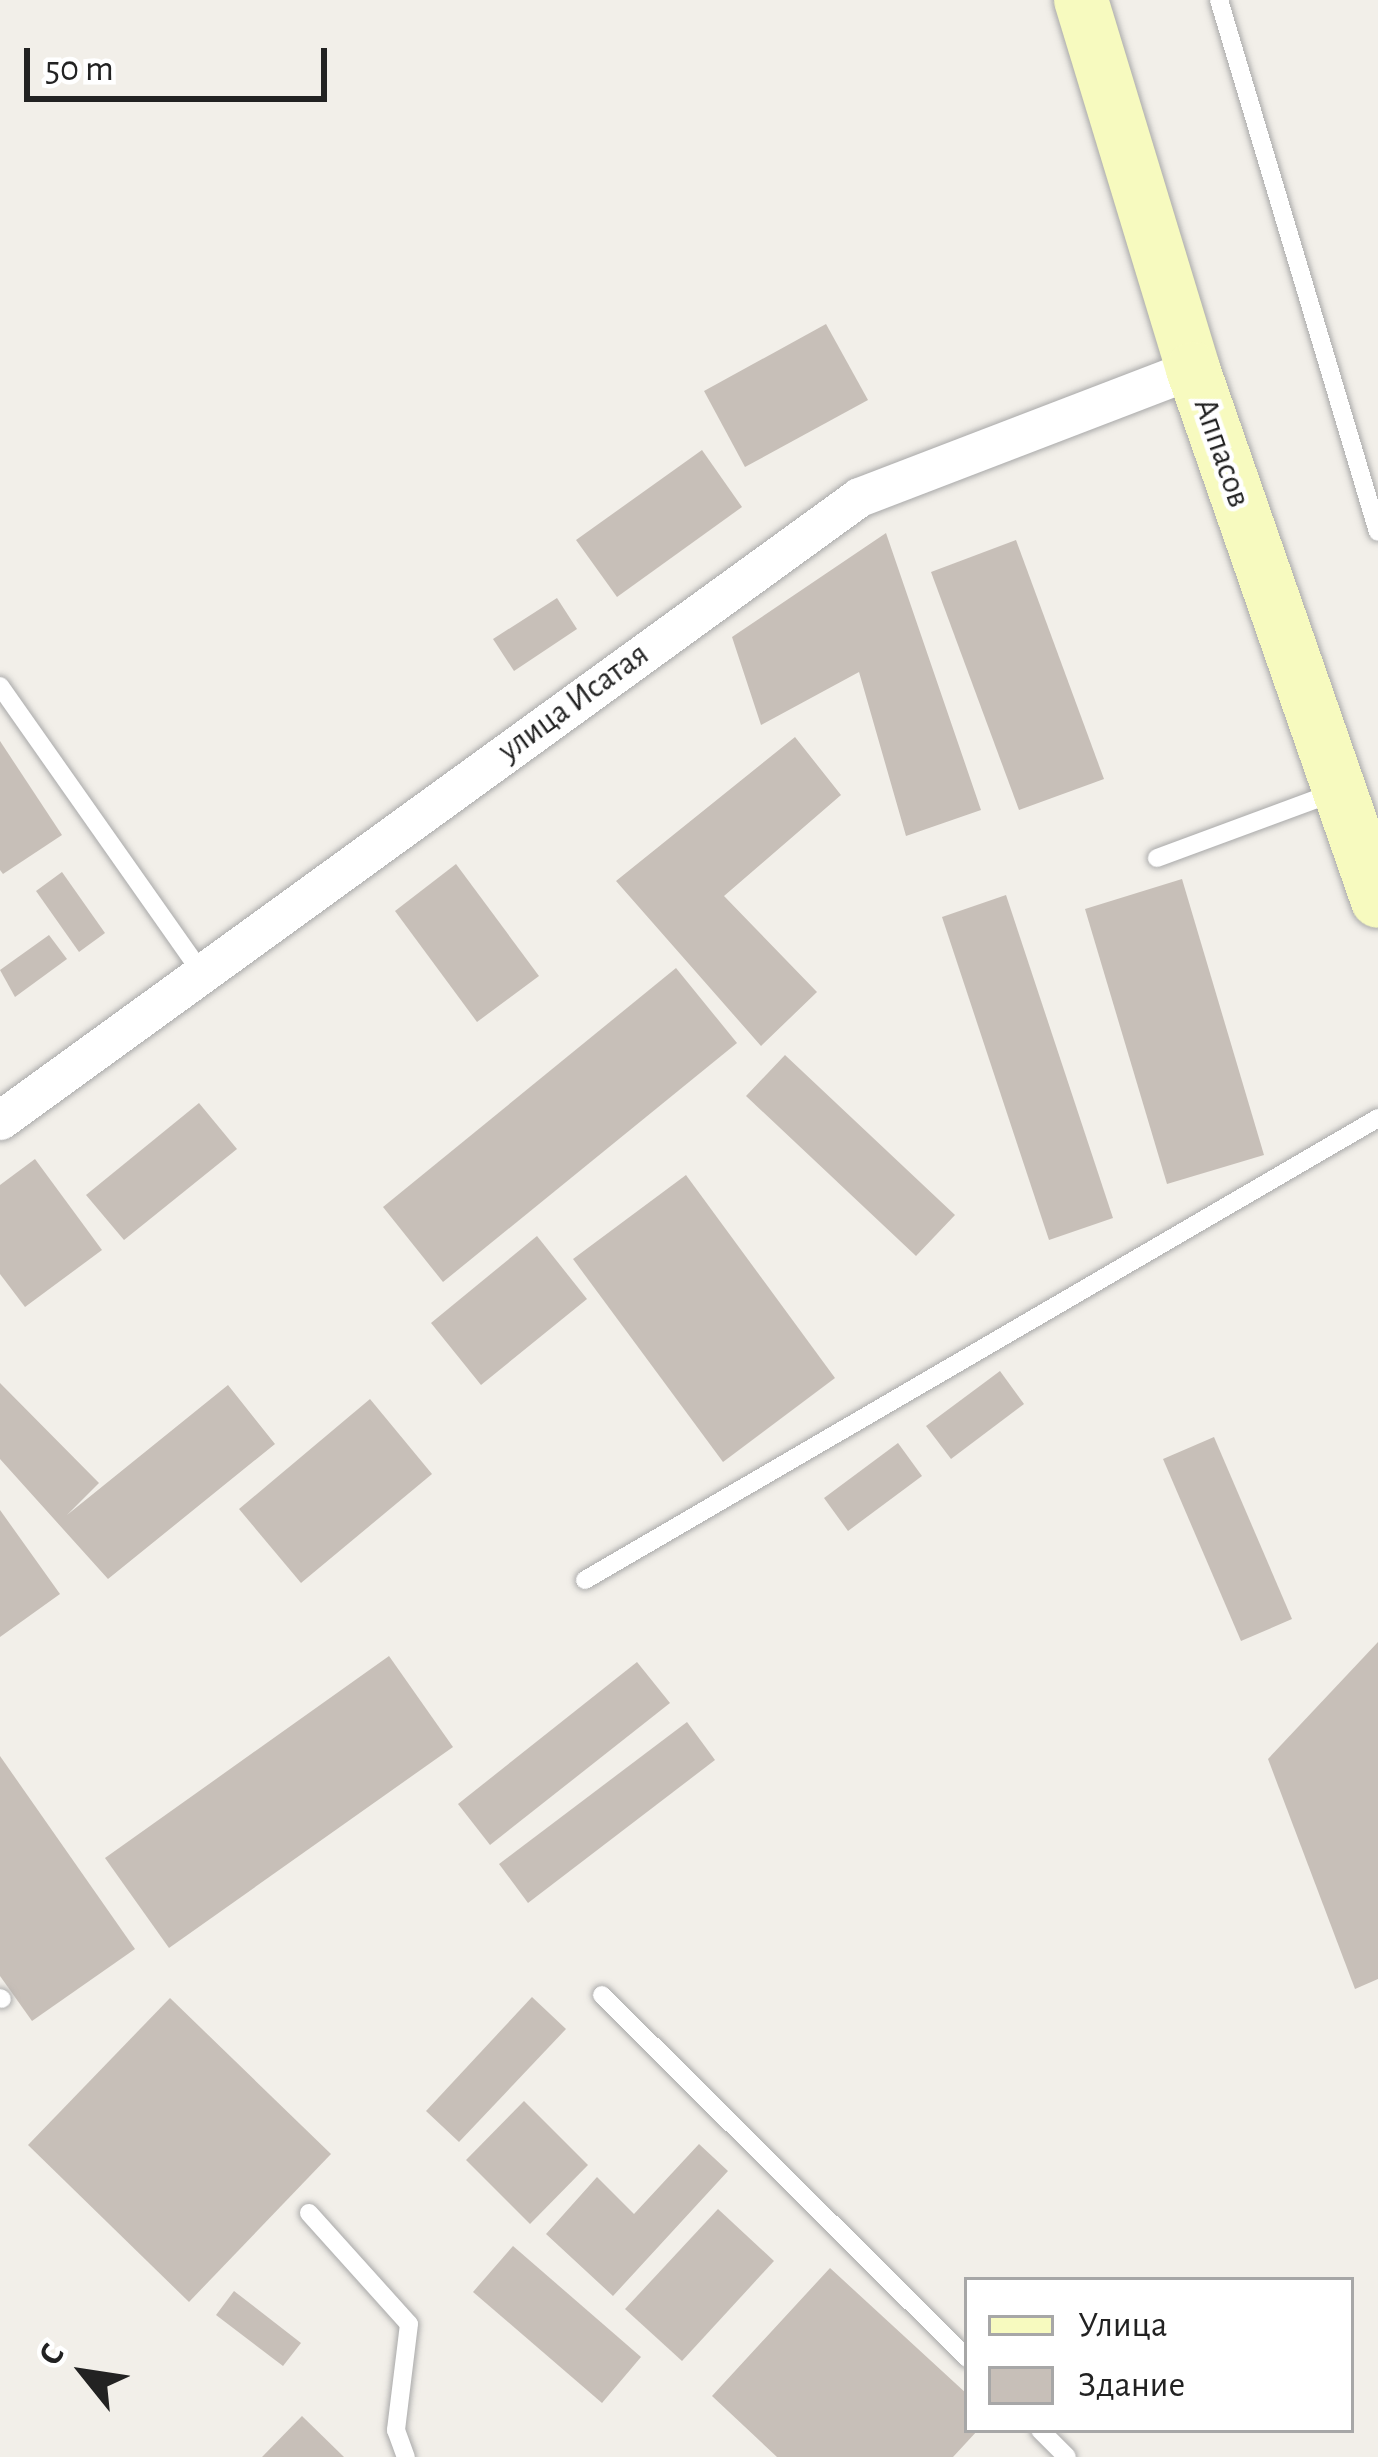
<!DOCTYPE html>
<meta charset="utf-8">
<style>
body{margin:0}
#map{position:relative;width:1378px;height:2457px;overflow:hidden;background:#f2efe9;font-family:"Alegreya Sans",sans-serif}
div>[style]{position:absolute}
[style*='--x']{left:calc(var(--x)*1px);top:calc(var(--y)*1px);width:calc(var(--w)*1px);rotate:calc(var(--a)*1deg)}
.building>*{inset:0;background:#c7bfb8}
.roads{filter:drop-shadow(0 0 3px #a9a9a9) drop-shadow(0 0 3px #a9a9a9)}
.lane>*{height:18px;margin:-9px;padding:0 9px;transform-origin:9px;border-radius:9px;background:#fff}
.street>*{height:39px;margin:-19.5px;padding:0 19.5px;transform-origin:19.5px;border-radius:19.5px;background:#fff}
.secondary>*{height:54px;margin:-27px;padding:0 27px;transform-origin:27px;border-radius:27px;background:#f7fabf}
span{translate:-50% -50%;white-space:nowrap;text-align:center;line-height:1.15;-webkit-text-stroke:9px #fff;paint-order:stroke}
.street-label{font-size:33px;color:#222}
.legend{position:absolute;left:964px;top:2277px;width:390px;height:156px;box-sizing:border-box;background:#fff;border:3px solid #a7a7a7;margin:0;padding:15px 21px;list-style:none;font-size:36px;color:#222}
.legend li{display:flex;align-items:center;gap:24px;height:60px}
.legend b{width:60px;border:3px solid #a7a7a7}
.north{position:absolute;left:24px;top:2313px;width:120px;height:120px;-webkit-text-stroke:9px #fff;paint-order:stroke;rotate:300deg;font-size:33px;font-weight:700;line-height:48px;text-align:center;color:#222}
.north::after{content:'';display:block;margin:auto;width:42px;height:54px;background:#222;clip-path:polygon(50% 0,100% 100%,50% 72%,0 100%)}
.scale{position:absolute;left:24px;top:48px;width:303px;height:54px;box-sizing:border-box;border:6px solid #222;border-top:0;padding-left:15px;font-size:36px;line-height:42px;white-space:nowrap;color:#222;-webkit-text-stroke:9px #fff;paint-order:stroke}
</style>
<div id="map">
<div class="building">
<i style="clip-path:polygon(826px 324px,868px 400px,745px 467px,704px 391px)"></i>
<i style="clip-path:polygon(702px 450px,742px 507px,617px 597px,576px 540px)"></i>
<i style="clip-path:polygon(886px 533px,981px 810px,906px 836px,859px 672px,761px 725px,732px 637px)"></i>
<i style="clip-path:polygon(1016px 540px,1104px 779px,1019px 810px,931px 572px)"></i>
<i style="clip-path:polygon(557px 598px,577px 629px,514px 671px,493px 639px)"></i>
<i style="clip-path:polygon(795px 737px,841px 795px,724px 896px,817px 992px,761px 1046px,616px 881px)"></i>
<i style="clip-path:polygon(0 741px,62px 835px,3px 874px,0 870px)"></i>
<i style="clip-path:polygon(456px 864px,539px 976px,477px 1022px,395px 911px)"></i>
<i style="clip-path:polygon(62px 872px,105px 933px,79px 952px,36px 891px)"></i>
<i style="clip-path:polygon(1182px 879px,1264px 1155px,1167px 1184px,1085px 909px)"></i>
<i style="clip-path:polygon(1006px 895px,1113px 1218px,1049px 1240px,942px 917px)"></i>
<i style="clip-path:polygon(49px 935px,67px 959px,15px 997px,0 970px)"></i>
<i style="clip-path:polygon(676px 968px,737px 1043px,443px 1282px,383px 1207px)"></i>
<i style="clip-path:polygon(785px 1055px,955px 1215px,916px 1256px,746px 1096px)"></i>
<i style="clip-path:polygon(199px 1103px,237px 1149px,124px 1240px,86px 1195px)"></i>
<i style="clip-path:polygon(35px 1159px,102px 1250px,25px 1307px,0 1274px,0 1185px)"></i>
<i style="clip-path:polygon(686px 1175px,835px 1378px,723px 1462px,573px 1259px)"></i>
<i style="clip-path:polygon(537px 1236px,587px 1299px,481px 1385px,431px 1323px)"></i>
<i style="clip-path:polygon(1000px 1371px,1024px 1404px,951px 1459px,926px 1426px)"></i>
<i style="clip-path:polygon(0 1383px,99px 1483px,67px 1515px,228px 1385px,275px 1444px,108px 1579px,0 1459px)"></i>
<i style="clip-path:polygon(370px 1399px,432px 1474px,301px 1583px,239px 1509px)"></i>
<i style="clip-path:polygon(1214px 1437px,1292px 1619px,1241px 1641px,1163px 1459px)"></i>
<i style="clip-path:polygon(898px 1443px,922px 1476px,848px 1531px,824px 1498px)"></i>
<i style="clip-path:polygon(0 1510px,60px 1594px,0 1637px)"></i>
<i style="clip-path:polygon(1378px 1642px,1378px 1979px,1355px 1989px,1268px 1759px)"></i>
<i style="clip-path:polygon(389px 1656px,453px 1747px,169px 1948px,105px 1858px)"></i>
<i style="clip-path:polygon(637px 1662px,670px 1703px,490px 1845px,458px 1804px)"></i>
<i style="clip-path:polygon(687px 1722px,715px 1760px,528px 1903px,499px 1864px)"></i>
<i style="clip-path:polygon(0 1756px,135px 1949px,32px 2021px,0 1976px)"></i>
<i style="clip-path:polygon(532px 1997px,566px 2029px,459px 2142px,426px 2111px)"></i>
<i style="clip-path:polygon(170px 1998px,331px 2154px,189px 2302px,28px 2145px)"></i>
<i style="clip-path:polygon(524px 2101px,588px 2165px,530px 2224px,466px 2160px)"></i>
<i style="clip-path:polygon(699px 2144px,728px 2171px,613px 2296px,546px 2234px,597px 2177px,634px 2214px)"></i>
<i style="clip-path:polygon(718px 2209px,774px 2261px,682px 2361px,625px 2309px)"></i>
<i style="clip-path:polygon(513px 2246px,641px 2357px,602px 2403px,473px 2292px)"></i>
<i style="clip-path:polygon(830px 2268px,967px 2394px,967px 2430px,978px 2430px,953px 2457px,777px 2457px,712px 2396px)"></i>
<i style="clip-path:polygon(234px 2291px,301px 2343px,283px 2366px,216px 2315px)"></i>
<i style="clip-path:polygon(302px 2416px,344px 2457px,262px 2457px)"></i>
</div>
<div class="roads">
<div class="lane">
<i style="--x:1219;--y:0;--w:555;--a:73.36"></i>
<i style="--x:0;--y:686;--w:351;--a:54.9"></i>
<i style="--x:1157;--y:858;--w:190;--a:-20.3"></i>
<i style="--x:585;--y:1580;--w:918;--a:-30.22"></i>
<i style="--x:602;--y:1995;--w:515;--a:44.84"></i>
<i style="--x:0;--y:1998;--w:2;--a:27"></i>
<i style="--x:309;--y:2213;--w:149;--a:48"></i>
<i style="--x:409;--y:2324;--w:107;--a:97"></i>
<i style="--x:396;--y:2430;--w:29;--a:70"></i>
<i style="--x:1040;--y:2430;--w:38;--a:45"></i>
</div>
<div class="street">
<i style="--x:0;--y:1120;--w:1061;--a:-35.95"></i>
<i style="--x:859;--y:497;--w:358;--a:-21"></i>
</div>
<div class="secondary">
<i style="--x:1081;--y:0;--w:386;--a:73.1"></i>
<i style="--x:1193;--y:369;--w:563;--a:70.83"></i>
</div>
</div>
<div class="street-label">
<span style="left:1221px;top:453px;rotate:71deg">Аппасов</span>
<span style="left:574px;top:703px;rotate:-36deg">улица Исатая</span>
</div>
<ul class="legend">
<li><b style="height:15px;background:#f7fabf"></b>Улица</li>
<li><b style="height:33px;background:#c7bfb8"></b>Здание</li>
</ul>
<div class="north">С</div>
<div class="scale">50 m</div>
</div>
